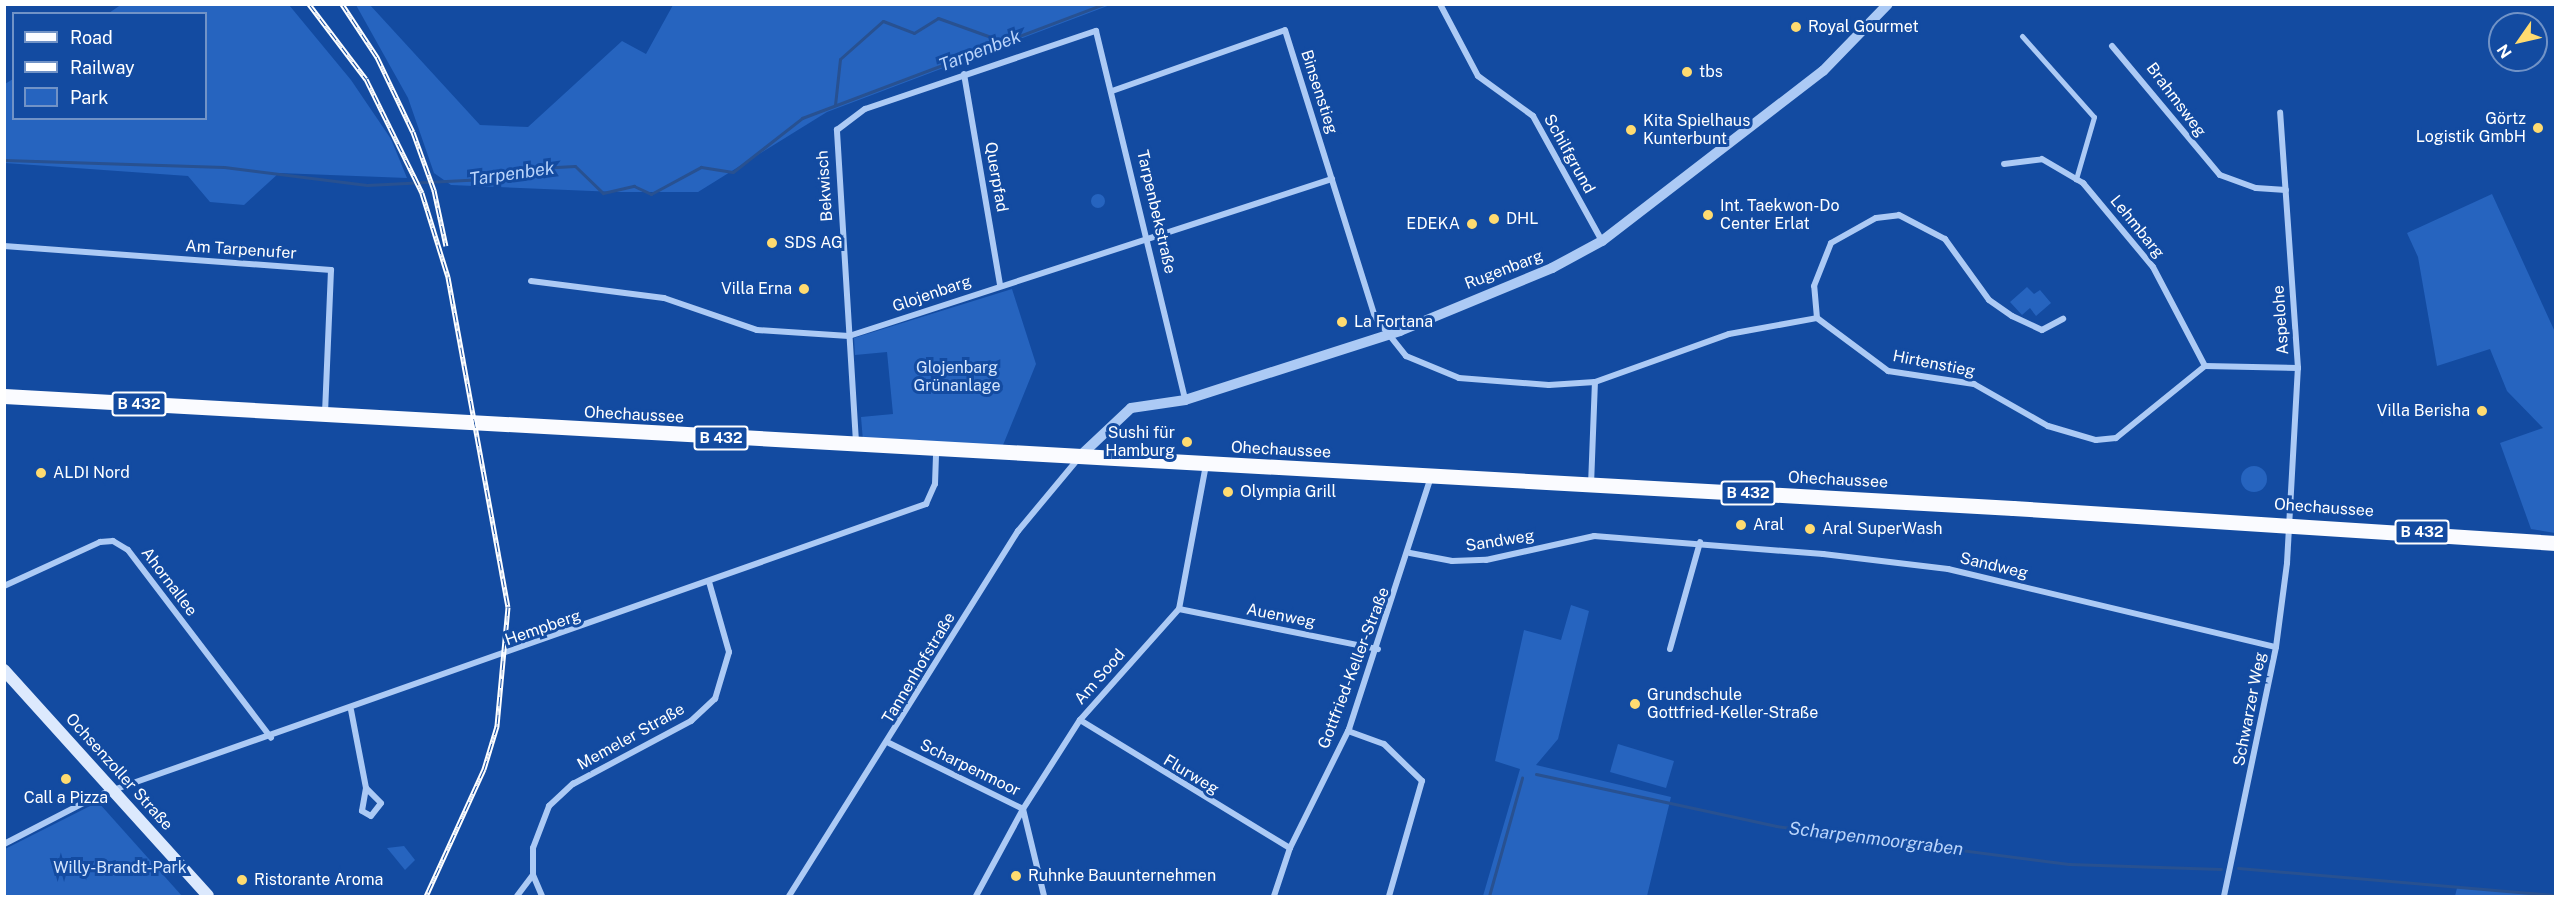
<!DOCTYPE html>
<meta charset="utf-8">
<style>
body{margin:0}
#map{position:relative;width:2560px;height:901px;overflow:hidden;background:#134ba1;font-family:"Public Sans",sans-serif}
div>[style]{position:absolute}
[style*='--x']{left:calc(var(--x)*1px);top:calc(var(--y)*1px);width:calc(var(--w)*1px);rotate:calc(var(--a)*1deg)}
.green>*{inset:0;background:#2664bf}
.round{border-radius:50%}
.stream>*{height:3px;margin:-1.5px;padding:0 1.5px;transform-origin:1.5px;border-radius:1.5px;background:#285191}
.pedestrian>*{height:5px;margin:-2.5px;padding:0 2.5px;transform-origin:2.5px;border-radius:2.5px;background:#accaf5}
.minor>*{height:6px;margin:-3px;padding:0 3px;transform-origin:3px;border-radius:3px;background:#accaf5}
.tertiary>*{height:10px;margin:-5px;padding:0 5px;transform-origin:5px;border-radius:5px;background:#accaf5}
.secondary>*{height:12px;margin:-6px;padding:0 6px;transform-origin:6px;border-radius:6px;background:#dce9fd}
.primary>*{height:15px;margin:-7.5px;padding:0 7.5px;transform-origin:7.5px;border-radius:7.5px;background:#fafbff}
.rail>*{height:5px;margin-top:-2.5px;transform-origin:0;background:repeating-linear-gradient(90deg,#134ba1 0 9px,#fff 0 18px);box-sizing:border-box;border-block:2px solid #fff}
.dots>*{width:16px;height:16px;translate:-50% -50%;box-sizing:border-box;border:3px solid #134ba1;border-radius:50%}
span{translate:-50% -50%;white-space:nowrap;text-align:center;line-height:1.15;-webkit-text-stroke:6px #134ba1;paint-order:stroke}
.shield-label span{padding:2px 4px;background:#134ba1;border:2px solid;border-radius:4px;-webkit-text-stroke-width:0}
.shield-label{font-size:15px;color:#fff;font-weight:700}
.poi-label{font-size:16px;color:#fff}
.left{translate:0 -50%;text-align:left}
.right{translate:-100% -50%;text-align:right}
.street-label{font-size:16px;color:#fff}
.park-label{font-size:16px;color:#d5e6fe}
.water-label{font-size:18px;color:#b9d4fb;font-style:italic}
.frame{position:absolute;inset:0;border:6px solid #fff;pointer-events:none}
.legend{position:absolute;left:12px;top:12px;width:195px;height:108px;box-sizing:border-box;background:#134ba1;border:2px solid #7193c7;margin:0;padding:8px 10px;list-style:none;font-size:18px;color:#fff}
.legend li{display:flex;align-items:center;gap:12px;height:30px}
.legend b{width:30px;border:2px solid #7193c7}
.north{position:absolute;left:2488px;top:12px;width:60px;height:60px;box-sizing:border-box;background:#134ba1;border:2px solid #7193c7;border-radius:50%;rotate:236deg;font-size:16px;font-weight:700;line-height:24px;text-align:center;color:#fff}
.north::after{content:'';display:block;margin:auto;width:21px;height:27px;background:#ffdb70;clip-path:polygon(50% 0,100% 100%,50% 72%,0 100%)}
</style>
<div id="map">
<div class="green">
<i style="clip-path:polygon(122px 4px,289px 5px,351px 80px,391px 139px,407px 178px,279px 173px,244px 205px,210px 202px,188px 176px,5px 163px,5px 84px,13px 79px,14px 118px,206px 118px,206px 14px,109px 13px)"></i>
<i style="clip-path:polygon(356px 5px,370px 5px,480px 125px,528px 127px,622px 41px,646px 54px,673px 5px,1110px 5px,827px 112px,698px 192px,616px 192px,451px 185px,434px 173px,408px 98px)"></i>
<i class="round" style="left:1091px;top:194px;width:14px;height:14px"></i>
<i style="clip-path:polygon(2492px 194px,2555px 332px,2555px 533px,2531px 529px,2500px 443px,2543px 428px,2507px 391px,2490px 349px,2437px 366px,2418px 257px,2407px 233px)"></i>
<i style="clip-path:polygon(2027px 287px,2034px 294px,2040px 290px,2051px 303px,2036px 316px,2030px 308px,2022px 315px,2010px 302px)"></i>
<i style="clip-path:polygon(1012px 289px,1036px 364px,1001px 450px,863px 441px,861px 417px,893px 414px,887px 352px,855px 355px,854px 338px)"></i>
<i class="round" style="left:2241px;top:466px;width:26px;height:26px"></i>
<i style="clip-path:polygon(1571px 605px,1589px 611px,1558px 739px,1536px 765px,1671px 797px,1647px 896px,1483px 896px,1520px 769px,1495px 761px,1524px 630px,1561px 640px)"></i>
<i style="clip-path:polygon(1618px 744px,1674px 761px,1666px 788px,1610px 772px)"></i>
<i style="clip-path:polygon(98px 802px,182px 896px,5px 896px,5px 849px)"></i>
<i style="clip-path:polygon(404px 846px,415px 860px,405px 870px,387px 848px)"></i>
<i style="clip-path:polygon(2457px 888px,2555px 896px,2455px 896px)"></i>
</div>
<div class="stream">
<i style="--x:835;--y:105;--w:46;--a:-83.8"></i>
<i style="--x:840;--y:59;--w:57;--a:-41.5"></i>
<i style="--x:883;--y:21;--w:33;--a:21"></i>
<i style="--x:914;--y:33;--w:28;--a:-32"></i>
<i style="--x:938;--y:18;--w:68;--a:19.8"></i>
<i style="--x:4;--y:160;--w:220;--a:1.8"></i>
<i style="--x:224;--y:167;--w:144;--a:7.2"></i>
<i style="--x:367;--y:185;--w:138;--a:-2.9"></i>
<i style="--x:505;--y:178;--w:17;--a:-33"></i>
<i style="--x:519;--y:169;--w:56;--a:-3.1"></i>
<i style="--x:575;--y:166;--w:39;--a:44"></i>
<i style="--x:603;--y:193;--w:32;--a:-13"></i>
<i style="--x:634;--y:186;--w:19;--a:25"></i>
<i style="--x:651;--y:194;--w:57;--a:-28.4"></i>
<i style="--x:701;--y:167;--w:32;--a:9"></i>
<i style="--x:733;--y:172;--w:88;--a:-38"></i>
<i style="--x:802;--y:118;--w:323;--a:-20.7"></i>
<i style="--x:1536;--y:774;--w:246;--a:12.2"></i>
<i style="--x:1776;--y:826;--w:295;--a:7.4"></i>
<i style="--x:2069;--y:864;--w:152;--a:1.9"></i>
<i style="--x:2238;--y:868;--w:319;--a:4.9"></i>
<i style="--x:1489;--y:896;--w:123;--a:-74.4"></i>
</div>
<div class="pedestrian">
<i style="--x:2022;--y:36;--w:108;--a:48.4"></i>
<i style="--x:2094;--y:117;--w:65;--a:106.2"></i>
</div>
<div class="minor">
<i style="--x:1440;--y:4;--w:81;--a:62.2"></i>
<i style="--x:1478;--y:76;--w:68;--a:36"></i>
<i style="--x:1533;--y:116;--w:143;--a:61.1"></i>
<i style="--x:2112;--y:46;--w:168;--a:50.1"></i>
<i style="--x:2220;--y:175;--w:38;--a:20"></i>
<i style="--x:2256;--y:188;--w:30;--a:4"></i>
<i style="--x:964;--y:74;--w:214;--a:80.3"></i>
<i style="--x:1112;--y:91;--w:183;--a:-19.4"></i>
<i style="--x:1285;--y:30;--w:301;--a:72.6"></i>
<i style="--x:1375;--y:317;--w:50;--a:51.5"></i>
<i style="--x:1406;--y:356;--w:57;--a:22.5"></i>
<i style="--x:1459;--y:378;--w:90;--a:4.4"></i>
<i style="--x:1549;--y:385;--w:46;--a:-3.7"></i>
<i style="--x:1595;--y:382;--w:142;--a:-19.7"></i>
<i style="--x:1729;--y:334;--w:89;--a:-10.3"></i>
<i style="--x:1817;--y:318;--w:89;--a:36.7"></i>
<i style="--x:1888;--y:371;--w:87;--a:8.6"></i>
<i style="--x:1974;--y:384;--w:85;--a:29.6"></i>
<i style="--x:2048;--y:426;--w:50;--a:16.3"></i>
<i style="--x:2096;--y:440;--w:20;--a:-6"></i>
<i style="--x:2116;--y:438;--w:114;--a:-39"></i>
<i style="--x:2205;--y:366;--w:93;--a:1.2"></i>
<i style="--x:2004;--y:164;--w:38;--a:-7"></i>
<i style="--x:2042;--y:159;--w:48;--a:30.3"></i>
<i style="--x:2083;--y:183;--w:109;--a:50.2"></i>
<i style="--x:2153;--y:267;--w:112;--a:62.3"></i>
<i style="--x:4;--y:246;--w:328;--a:4.2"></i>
<i style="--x:331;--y:270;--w:145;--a:92.4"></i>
<i style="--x:531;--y:281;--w:134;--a:7.3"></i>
<i style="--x:664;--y:298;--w:98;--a:19"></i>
<i style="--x:757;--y:330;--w:92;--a:3.7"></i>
<i style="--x:849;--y:336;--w:508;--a:-18.01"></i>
<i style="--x:1817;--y:318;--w:32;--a:-95"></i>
<i style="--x:1814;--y:286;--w:46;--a:-68.4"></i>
<i style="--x:1831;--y:243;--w:51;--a:-29.1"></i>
<i style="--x:1876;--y:218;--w:23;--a:-7"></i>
<i style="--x:1899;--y:215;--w:52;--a:27.6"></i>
<i style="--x:1945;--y:239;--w:75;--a:54.2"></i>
<i style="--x:1989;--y:300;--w:28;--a:35"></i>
<i style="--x:2012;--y:316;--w:33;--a:25"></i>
<i style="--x:2042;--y:330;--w:24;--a:-28"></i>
<i style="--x:856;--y:442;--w:313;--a:-93.5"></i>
<i style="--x:837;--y:130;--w:35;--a:-37"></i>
<i style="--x:865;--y:109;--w:244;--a:-18.7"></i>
<i style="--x:1096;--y:31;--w:380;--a:76.4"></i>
<i style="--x:1591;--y:485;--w:103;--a:-87.8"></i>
<i style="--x:1410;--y:553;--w:43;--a:10.8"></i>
<i style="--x:1452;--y:561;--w:34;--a:-2"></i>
<i style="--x:1486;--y:560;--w:111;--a:-12.5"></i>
<i style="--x:1594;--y:536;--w:230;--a:4.5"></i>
<i style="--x:1823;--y:554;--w:126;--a:6.8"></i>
<i style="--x:1948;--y:569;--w:337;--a:13.4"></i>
<i style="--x:4;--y:586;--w:106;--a:-24.6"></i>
<i style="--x:100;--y:542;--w:13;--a:-4"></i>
<i style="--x:113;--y:541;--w:17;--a:31"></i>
<i style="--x:128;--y:550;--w:236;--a:52.7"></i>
<i style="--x:1179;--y:609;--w:203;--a:11.4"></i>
<i style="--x:1670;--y:649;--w:111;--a:-74.3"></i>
<i style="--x:351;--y:710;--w:79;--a:79.1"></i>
<i style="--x:366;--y:788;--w:23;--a:100"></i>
<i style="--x:362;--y:811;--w:10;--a:29"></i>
<i style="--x:371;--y:816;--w:16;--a:-52"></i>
<i style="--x:381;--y:803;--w:21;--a:-135"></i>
<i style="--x:1080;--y:720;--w:246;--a:31.4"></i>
<i style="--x:1348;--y:731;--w:38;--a:20"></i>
<i style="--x:1384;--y:744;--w:53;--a:44.2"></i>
<i style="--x:1422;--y:781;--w:120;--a:106"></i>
<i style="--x:889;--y:743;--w:149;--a:26.2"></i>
<i style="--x:1023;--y:809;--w:89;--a:76.4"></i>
<i style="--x:4;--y:844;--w:107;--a:-27.3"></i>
<i style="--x:99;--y:795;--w:877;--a:-19.39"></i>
<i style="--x:926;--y:504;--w:22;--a:-66"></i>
<i style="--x:935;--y:484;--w:33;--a:-88"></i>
<i style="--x:517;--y:896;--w:26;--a:-53"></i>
<i style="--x:542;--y:896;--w:23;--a:-113"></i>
<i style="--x:533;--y:875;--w:27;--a:-90"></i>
<i style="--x:533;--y:848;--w:45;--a:-69.1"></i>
<i style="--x:549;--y:806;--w:33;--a:-43"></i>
<i style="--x:573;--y:784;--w:134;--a:-28.1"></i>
<i style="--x:691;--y:721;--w:33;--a:-43"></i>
<i style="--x:715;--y:699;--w:49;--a:-73.4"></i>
<i style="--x:729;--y:652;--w:73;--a:-105.9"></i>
<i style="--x:789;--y:896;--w:431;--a:-57.9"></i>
<i style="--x:1018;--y:531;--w:94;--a:-50.2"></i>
<i style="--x:976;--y:896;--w:99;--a:-61.6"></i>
<i style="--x:1023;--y:809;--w:106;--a:-57.4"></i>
<i style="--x:1080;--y:720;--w:149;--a:-48.3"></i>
<i style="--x:1179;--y:609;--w:147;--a:-79.4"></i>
<i style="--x:1274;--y:896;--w:51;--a:-71.6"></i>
<i style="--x:1290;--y:848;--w:133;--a:-63.6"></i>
<i style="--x:1349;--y:729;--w:265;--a:-72"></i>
<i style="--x:2224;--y:896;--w:254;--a:-78.2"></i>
<i style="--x:2276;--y:647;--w:85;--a:-82.5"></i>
<i style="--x:2287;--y:563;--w:195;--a:-86.8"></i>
<i style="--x:2298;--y:368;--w:256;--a:-94"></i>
</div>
<div class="tertiary">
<i style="--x:1078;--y:458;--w:73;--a:-43.3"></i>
<i style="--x:1131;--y:408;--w:55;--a:-8.4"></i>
<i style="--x:1185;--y:400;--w:226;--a:-17.8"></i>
<i style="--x:1400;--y:331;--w:165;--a:-22.5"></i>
<i style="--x:1552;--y:268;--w:57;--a:-28.4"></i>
<i style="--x:1602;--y:241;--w:279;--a:-37.6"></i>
<i style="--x:1823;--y:71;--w:93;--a:-45.9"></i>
</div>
<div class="secondary">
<i style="--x:4;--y:670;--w:304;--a:47.9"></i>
</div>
<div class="primary">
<i style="--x:4;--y:396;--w:2012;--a:3.19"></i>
<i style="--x:2013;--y:508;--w:544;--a:3.69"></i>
</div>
<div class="rail">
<i style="--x:309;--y:4;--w:94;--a:52.8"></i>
<i style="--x:366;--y:79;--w:127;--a:63.8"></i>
<i style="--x:422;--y:193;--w:88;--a:72.8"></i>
<i style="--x:448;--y:277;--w:335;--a:79.7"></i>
<i style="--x:508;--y:607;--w:120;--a:95.3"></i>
<i style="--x:497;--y:726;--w:45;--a:106.8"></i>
<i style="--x:484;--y:769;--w:140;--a:114.5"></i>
<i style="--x:342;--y:4;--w:64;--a:56.6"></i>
<i style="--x:377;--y:57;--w:83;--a:64.4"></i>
<i style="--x:413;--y:132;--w:62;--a:70.1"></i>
<i style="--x:434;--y:190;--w:57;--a:77.9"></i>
</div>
<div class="dots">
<i style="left:1796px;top:27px;background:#ffdb70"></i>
<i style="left:1687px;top:72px;background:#ffdb70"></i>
<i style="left:2538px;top:128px;background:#ffdb70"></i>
<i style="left:1631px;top:130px;background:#ffdb70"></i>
<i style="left:1708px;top:215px;background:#ffdb70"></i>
<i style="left:1494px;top:219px;background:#ffdb70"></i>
<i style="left:1472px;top:224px;background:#ffdb70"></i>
<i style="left:772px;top:243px;background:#ffdb70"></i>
<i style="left:804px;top:289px;background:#ffdb70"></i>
<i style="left:1342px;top:322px;background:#ffdb70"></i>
<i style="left:2482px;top:411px;background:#ffdb70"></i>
<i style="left:1187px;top:442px;background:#ffdb70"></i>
<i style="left:41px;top:473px;background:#ffdb70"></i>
<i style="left:1228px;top:492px;background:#ffdb70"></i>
<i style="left:1741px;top:525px;background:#ffdb70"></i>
<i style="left:1810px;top:529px;background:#ffdb70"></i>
<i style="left:1635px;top:704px;background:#ffdb70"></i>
<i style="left:66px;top:779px;background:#ffdb70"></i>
<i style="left:1016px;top:876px;background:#ffdb70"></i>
<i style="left:242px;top:880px;background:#ffdb70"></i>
</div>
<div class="shield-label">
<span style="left:139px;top:404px">B 432</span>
<span style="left:721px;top:438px">B 432</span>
<span style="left:1748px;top:493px">B 432</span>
<span style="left:2422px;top:532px">B 432</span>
</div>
<div class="poi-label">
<span class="left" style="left:1808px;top:27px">Royal Gourmet</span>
<span class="left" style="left:1699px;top:72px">tbs</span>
<span class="right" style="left:2526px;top:128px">Görtz<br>Logistik GmbH</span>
<span class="left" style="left:1643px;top:130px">Kita Spielhaus<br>Kunterbunt</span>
<span class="left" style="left:1720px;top:215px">Int. Taekwon-Do<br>Center Erlat</span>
<span class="left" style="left:1506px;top:219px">DHL</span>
<span class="right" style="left:1460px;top:224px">EDEKA</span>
<span class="left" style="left:784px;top:243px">SDS AG</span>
<span class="right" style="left:792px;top:289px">Villa Erna</span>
<span class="left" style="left:1354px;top:322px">La Fortana</span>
<span class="right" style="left:2470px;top:411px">Villa Berisha</span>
<span class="right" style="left:1175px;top:442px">Sushi für<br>Hamburg</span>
<span class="left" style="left:53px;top:473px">ALDI Nord</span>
<span class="left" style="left:1240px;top:492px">Olympia Grill</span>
<span class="left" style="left:1753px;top:525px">Aral</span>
<span class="left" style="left:1822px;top:529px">Aral SuperWash</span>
<span class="left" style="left:1647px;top:704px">Grundschule<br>Gottfried-Keller-Straße</span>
<span style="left:66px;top:798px">Call a Pizza</span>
<span class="left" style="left:1028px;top:876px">Ruhnke Bauunternehmen</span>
<span class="left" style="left:254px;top:880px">Ristorante Aroma</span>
</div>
<div class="street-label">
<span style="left:1319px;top:92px;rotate:72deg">Binsenstieg</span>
<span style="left:2176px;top:100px;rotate:53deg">Brahmsweg</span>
<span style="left:1569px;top:154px;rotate:61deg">Schilfgrund</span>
<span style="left:996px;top:177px;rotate:80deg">Querpfad</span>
<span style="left:825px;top:186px;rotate:-94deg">Bekwisch</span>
<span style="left:1156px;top:212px;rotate:77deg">Tarpenbekstraße</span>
<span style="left:2137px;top:227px;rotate:51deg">Lehmbarg</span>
<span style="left:241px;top:250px;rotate:4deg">Am Tarpenufer</span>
<span style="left:1504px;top:270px;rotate:-21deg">Rugenbarg</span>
<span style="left:932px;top:294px;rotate:-19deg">Glojenbarg</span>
<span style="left:2281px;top:320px;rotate:-94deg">Aspelohe</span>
<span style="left:1934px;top:364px;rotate:11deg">Hirtenstieg</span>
<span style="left:634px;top:415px;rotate:3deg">Ohechaussee</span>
<span style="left:1281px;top:450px;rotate:3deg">Ohechaussee</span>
<span style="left:1838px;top:480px;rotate:3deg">Ohechaussee</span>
<span style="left:2324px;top:508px;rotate:4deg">Ohechaussee</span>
<span style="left:1500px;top:541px;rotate:-9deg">Sandweg</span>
<span style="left:1994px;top:566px;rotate:13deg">Sandweg</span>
<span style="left:169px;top:582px;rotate:53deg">Ahornallee</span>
<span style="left:1281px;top:616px;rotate:11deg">Auenweg</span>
<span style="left:543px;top:628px;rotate:-19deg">Hempberg</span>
<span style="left:919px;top:668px;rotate:-59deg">Tannenhofstraße</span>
<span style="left:1354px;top:668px;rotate:-69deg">Gottfried-Keller-Straße</span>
<span style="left:1100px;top:677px;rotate:-49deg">Am Sood</span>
<span style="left:2250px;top:709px;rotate:-79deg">Schwarzer Weg</span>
<span style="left:631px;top:737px;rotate:-29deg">Memeler Straße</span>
<span style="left:970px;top:768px;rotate:26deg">Scharpenmoor</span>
<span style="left:119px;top:772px;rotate:48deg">Ochsenzoller Straße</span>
<span style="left:1191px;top:775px;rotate:31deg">Flurweg</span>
</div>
<div class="park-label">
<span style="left:957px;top:377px">Glojenbarg<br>Grünanlage</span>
<span style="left:120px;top:868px">Willy-Brandt-Park</span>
</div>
<div class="water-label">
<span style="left:980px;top:51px;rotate:-21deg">Tarpenbek</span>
<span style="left:512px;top:174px;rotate:-8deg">Tarpenbek</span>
<span style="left:1876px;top:839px;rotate:7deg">Scharpenmoorgraben</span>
</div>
<div class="frame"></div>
<ul class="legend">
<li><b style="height:8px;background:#fafbff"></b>Road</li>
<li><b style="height:8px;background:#fff"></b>Railway</li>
<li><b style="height:16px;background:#2664bf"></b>Park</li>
</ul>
<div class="north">N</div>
</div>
